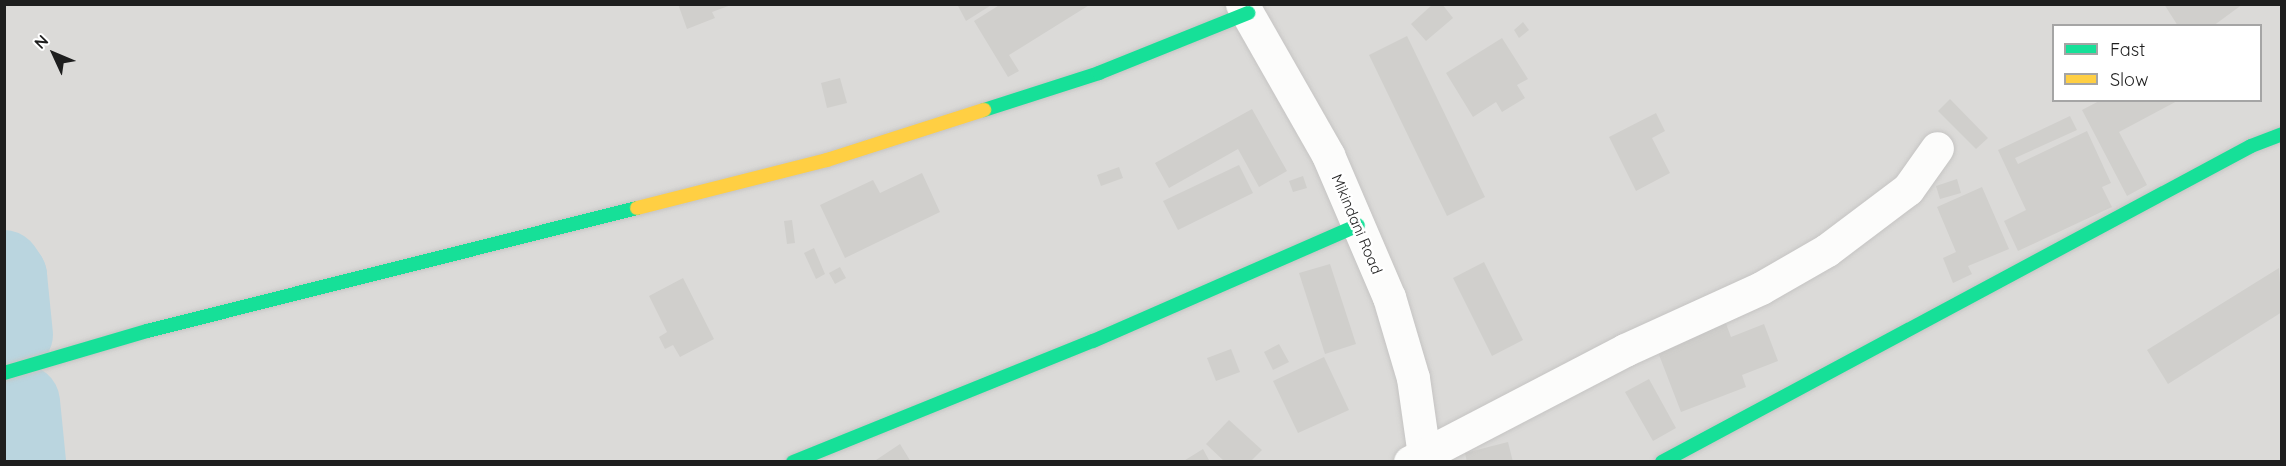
<!DOCTYPE html>
<style>
body{margin:0}
#map{position:relative;width:2286px;height:466px;overflow:hidden;background:#ecebe7;font-family:Quicksand,sans-serif}
div>[style]{position:absolute}
[style*='--x']{left:calc(var(--x)*1px);top:calc(var(--y)*1px);width:calc(var(--w)*1px);rotate:calc(var(--a)*1deg)}
.residential>*{inset:0;background:#dbdad8}
.river>*{height:74px;margin:-37px;padding:0 37px;transform-origin:37px;border-radius:37px;background:#bad5df}
.building>*{inset:0;background:#d0cfcc}
.roads{filter:drop-shadow(0 0 2px #c5c4c3) drop-shadow(0 0 2px #c5c4c3)}
.street>*{height:33px;margin:-16.5px;padding:0 16.5px;transform-origin:16.5px;border-radius:16.5px;background:#fcfcfb}
.fast>*{height:14px;margin:-7px;padding:0 7px;transform-origin:7px;border-radius:7px;background:#16e098}
.slow>*{height:14px;margin:-7px;padding:0 7px;transform-origin:7px;border-radius:7px;background:#ffcf43}
span{translate:-50% -50%;white-space:nowrap;text-align:center;line-height:1.15;-webkit-text-stroke:5px #fff;paint-order:stroke}
.street-label{font-size:15px;color:#1e1e1e}
.frame{position:absolute;inset:0;border:6px solid #1e1e1e;pointer-events:none}
.legend{position:absolute;left:2052px;top:24px;width:210px;height:78px;box-sizing:border-box;background:#fff;border:2px solid #a5a5a5;margin:0;padding:8px 10px;list-style:none;font-size:18px;color:#1e1e1e}
.legend li{display:flex;align-items:center;gap:12px;height:30px}
.legend b{width:30px;border:2px solid #a5a5a5}
.north{position:absolute;left:24px;top:24px;width:60px;height:60px;-webkit-text-stroke:4px #fff;paint-order:stroke;rotate:314deg;font-size:16px;font-weight:700;line-height:24px;text-align:center;color:#1e1e1e}
.north::after{content:'';display:block;margin:auto;width:21px;height:27px;background:#1e1e1e;clip-path:polygon(50% 0,100% 100%,50% 72%,0 100%)}
</style>
<div id="map">
<div class="residential">
<i style="clip-path:polygon(evenodd,5px 5px,2281px 5px,2281px 461px,5px 461px,5px 5px,2054px 26px,2260px 26px,2260px 100px,2054px 100px,2054px 26px)"></i>
</div>
<div class="river">
<i style="--x:4;--y:267;--w:11;--a:56"></i>
<i style="--x:10;--y:276;--w:59;--a:84.2"></i>
<i style="--x:23;--y:402;--w:60;--a:84.3"></i>
</div>
<div class="building">
<i style="clip-path:polygon(678px 4px,731px 4px,731px 5px,712px 12px,715px 18px,687px 29px)"></i>
<i style="clip-path:polygon(957px 4px,993px 4px,966px 21px)"></i>
<i style="clip-path:polygon(1001px 4px,1091px 4px,1009px 55px,1019px 71px,1008px 77px,974px 21px)"></i>
<i style="clip-path:polygon(1433px 4px,1442px 4px,1453px 18px,1426px 41px,1411px 24px)"></i>
<i style="clip-path:polygon(2164px 4px,2243px 4px,2213px 26px,2178px 26px)"></i>
<i style="clip-path:polygon(1523px 22px,1529px 30px,1519px 38px,1514px 30px)"></i>
<i style="clip-path:polygon(1407px 36px,1485px 197px,1447px 216px,1369px 55px)"></i>
<i style="clip-path:polygon(1502px 38px,1528px 79px,1517px 85px,1525px 98px,1502px 112px,1496px 102px,1473px 117px,1446px 73px)"></i>
<i style="clip-path:polygon(840px 78px,847px 103px,827px 108px,821px 83px)"></i>
<i style="clip-path:polygon(1950px 99px,1988px 138px,1976px 149px,1938px 111px)"></i>
<i style="clip-path:polygon(2101px 100px,2179px 100px,2119px 132px,2147px 185px,2127px 196px,2082px 110px)"></i>
<i style="clip-path:polygon(1252px 109px,1287px 171px,1259px 187px,1238px 149px,1169px 188px,1155px 163px)"></i>
<i style="clip-path:polygon(1656px 113px,1665px 131px,1652px 138px,1670px 173px,1636px 191px,1609px 137px)"></i>
<i style="clip-path:polygon(2070px 116px,2077px 130px,2015px 158px,2018px 164px,2087px 131px,2111px 183px,2102px 187px,2112px 207px,2018px 251px,2004px 221px,2026px 210px,1998px 150px)"></i>
<i style="clip-path:polygon(1239px 165px,1253px 193px,1178px 230px,1163px 201px)"></i>
<i style="clip-path:polygon(1119px 167px,1123px 178px,1101px 186px,1097px 175px)"></i>
<i style="clip-path:polygon(922px 173px,940px 212px,845px 258px,820px 205px,873px 180px,880px 193px)"></i>
<i style="clip-path:polygon(1303px 176px,1307px 188px,1293px 192px,1289px 181px)"></i>
<i style="clip-path:polygon(1957px 179px,1961px 193px,1940px 199px,1936px 186px)"></i>
<i style="clip-path:polygon(1982px 187px,2009px 249px,1968px 266px,1972px 274px,1953px 283px,1943px 258px,1956px 252px,1937px 207px)"></i>
<i style="clip-path:polygon(792px 220px,795px 243px,787px 244px,784px 221px)"></i>
<i style="clip-path:polygon(814px 248px,825px 274px,816px 279px,804px 253px)"></i>
<i style="clip-path:polygon(1484px 262px,1523px 340px,1492px 356px,1453px 278px)"></i>
<i style="clip-path:polygon(1330px 264px,1356px 344px,1325px 354px,1299px 273px)"></i>
<i style="clip-path:polygon(840px 267px,846px 278px,835px 284px,829px 273px)"></i>
<i style="clip-path:polygon(2279px 268px,2282px 312px,2168px 384px,2147px 350px)"></i>
<i style="clip-path:polygon(683px 278px,714px 339px,680px 357px,673px 345px,665px 349px,659px 337px,667px 332px,649px 296px)"></i>
<i style="clip-path:polygon(1725px 321px,1731px 337px,1764px 324px,1778px 361px,1742px 375px,1746px 387px,1681px 412px,1656px 347px)"></i>
<i style="clip-path:polygon(1279px 344px,1289px 362px,1273px 370px,1264px 352px)"></i>
<i style="clip-path:polygon(1231px 349px,1240px 372px,1216px 381px,1207px 358px)"></i>
<i style="clip-path:polygon(1324px 357px,1349px 410px,1298px 433px,1273px 381px)"></i>
<i style="clip-path:polygon(1649px 379px,1676px 428px,1653px 441px,1625px 392px)"></i>
<i style="clip-path:polygon(1229px 420px,1262px 450px,1250px 462px,1225px 462px,1206px 444px)"></i>
<i style="clip-path:polygon(1508px 442px,1513px 462px,1467px 462px,1465px 453px)"></i>
<i style="clip-path:polygon(900px 444px,911px 462px,873px 462px)"></i>
<i style="clip-path:polygon(1203px 449px,1210px 462px,1182px 462px)"></i>
</div>
<div class="roads">
<div class="street">
<i style="--x:1242;--y:4;--w:174;--a:60.3"></i>
<i style="--x:1328;--y:155;--w:155;--a:66.8"></i>
<i style="--x:1389;--y:297;--w:84;--a:73.5"></i>
<i style="--x:1413;--y:378;--w:85;--a:81.9"></i>
<i style="--x:1410;--y:462;--w:242;--a:-27.5"></i>
<i style="--x:1625;--y:350;--w:149;--a:-24.5"></i>
<i style="--x:1761;--y:288;--w:76;--a:-29.9"></i>
<i style="--x:1827;--y:250;--w:101;--a:-37"></i>
<i style="--x:1908;--y:189;--w:50;--a:-54.7"></i>
</div>
<div class="fast">
<i style="--x:984;--y:110;--w:121;--a:-17.8"></i>
<i style="--x:1099;--y:73;--w:161;--a:-21.9"></i>
<i style="--x:4;--y:373;--w:149;--a:-16.4"></i>
<i style="--x:147;--y:331;--w:505;--a:-14.09"></i>
<i style="--x:793;--y:462;--w:323;--a:-22"></i>
<i style="--x:1093;--y:341;--w:289;--a:-23.6"></i>
<i style="--x:1662;--y:462;--w:668;--a:-28.21"></i>
<i style="--x:2251;--y:146;--w:33;--a:-21"></i>
</div>
<div class="slow">
<i style="--x:637;--y:208;--w:196;--a:-14.2"></i>
<i style="--x:827;--y:160;--w:165;--a:-17.7"></i>
</div>
</div>
<div class="street-label">
<span style="left:1357px;top:224px;rotate:67deg">Mikindani Road</span>
</div>
<div class="frame"></div>
<ul class="legend">
<li><b style="height:8px;background:#16e098"></b>Fast</li>
<li><b style="height:8px;background:#ffcf43"></b>Slow</li>
</ul>
<div class="north">N</div>
</div>
